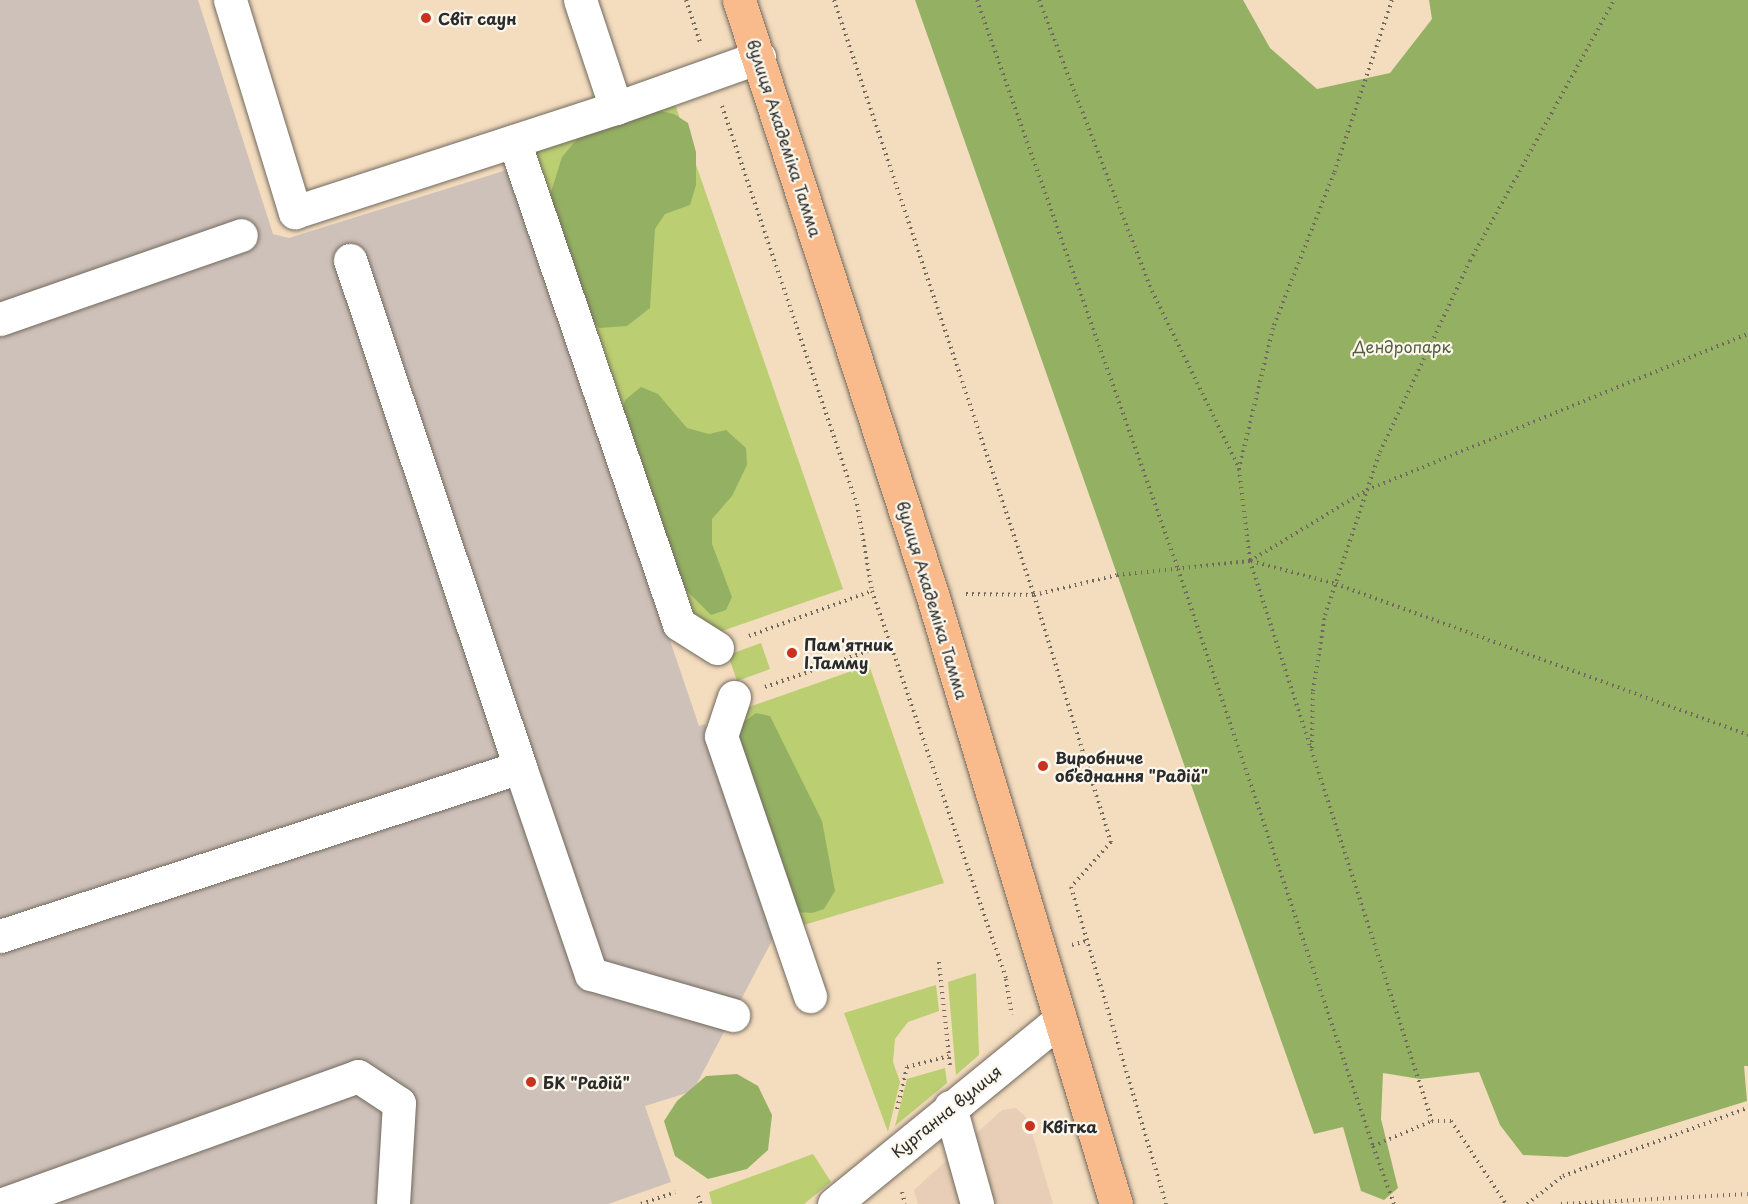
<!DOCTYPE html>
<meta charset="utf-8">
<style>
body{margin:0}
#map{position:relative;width:1748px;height:1204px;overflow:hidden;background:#f4dcbe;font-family:"Playpen Sans",sans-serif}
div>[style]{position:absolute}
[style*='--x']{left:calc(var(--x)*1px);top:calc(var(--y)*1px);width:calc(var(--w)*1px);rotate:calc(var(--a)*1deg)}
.built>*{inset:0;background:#e8ceb6}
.industrial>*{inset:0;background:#cec1b9}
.green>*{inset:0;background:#bbce71}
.forest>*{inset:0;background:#94b163}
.path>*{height:4px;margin-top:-2px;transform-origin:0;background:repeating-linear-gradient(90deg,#71695e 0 1.5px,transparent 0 6px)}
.roads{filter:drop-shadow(0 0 2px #71695e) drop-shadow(0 0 2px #71695e)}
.minor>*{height:33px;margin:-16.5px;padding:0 16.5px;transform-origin:16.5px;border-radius:16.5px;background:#fff}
.major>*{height:33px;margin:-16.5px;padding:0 16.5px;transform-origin:16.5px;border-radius:16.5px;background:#fabb8c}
.dots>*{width:16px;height:16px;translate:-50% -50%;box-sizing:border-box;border:3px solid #fbf7ec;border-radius:50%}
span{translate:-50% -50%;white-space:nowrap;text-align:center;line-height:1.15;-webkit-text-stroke:4.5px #fbf7ec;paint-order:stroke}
.poi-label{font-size:16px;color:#2b2b2b;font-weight:700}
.left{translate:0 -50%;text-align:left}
.street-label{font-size:16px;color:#2b2b2b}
.park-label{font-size:16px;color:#565c40}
</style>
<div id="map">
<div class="built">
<i style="clip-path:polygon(1016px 1108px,1028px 1119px,1053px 1204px,918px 1204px,914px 1190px,1002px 1110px)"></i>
</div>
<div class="industrial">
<i style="clip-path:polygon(0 0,198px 0,273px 234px,289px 238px,510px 169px,699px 726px,705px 724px,776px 933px,693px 1091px,645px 1106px,671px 1182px,608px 1204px,0 1204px)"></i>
</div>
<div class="green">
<i style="clip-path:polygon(675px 104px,843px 589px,719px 632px,689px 613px,530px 148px)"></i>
<i style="clip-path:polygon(761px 643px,770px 669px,737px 681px,728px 655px)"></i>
<i style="clip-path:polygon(869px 665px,944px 883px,797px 927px,732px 736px,746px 708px)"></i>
<i style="clip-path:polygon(976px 973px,979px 1055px,956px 1075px,948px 982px)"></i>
<i style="clip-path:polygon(936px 985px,939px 1011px,908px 1022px,895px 1039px,893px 1062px,900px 1082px,888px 1132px,844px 1013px)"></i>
<i style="clip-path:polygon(945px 1068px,947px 1083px,895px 1126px,907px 1079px)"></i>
<i style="clip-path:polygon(813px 1154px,831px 1182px,804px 1204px,712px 1204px,709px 1192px)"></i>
</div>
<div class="forest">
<i style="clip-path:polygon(915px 0,1243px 0,1270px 48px,1317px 89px,1390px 73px,1432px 19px,1429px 0,1748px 0,1748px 1066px,1744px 1066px,1747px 1101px,1567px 1157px,1523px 1155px,1500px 1125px,1479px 1072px,1420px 1079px,1383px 1073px,1381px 1119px,1398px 1188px,1384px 1200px,1361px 1191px,1343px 1127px,1314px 1134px)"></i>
<i style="clip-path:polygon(660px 111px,674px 114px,688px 123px,696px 152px,696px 185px,690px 205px,665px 214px,655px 229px,650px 308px,627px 326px,599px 328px,577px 304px,546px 208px,562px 157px,578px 138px,606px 120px)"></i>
<i style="clip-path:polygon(641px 387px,658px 394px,687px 428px,709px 434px,726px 430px,746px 448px,747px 465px,732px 496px,712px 519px,712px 544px,732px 597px,726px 610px,711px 615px,682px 586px,620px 421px,625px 400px)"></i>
<i style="clip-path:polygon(756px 713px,770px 716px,822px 821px,835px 891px,824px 909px,812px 913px,796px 912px,736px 750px,738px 726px)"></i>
<i style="clip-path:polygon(737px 1074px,758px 1086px,772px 1115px,768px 1150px,747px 1169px,708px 1179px,675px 1156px,664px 1121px,677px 1101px,706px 1076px)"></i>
</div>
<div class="path">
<i style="--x:686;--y:0;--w:44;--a:71.6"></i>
<i style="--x:834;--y:0;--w:628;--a:71.42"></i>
<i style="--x:1034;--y:595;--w:259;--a:72.7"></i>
<i style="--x:1111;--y:842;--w:60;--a:131.6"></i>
<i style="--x:1071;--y:887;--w:331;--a:73.3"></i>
<i style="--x:977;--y:0;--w:603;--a:70.54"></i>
<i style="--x:1178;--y:569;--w:609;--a:71.33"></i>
<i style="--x:1039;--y:0;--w:312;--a:68.8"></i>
<i style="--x:1152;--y:291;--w:197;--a:63.8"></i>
<i style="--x:1392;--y:0;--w:182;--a:108.5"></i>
<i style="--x:1334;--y:173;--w:167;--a:111.5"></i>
<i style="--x:1273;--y:328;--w:145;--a:103.6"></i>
<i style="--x:1239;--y:469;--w:93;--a:83.2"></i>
<i style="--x:1250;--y:561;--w:589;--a:72"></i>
<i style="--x:1432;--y:1121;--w:19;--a:0"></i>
<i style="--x:1451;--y:1121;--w:100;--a:56.5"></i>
<i style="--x:722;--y:106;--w:420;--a:71.3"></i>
<i style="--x:857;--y:504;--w:88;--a:80.2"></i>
<i style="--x:872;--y:591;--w:410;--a:70.9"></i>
<i style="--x:1006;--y:979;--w:36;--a:81"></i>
<i style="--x:1251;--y:561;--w:88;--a:15.1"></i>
<i style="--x:1336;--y:584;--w:439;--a:20.1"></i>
<i style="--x:966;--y:594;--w:68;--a:0.8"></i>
<i style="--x:1034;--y:595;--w:85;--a:-13.5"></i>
<i style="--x:1117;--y:575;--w:134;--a:-6"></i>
<i style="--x:1250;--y:561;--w:137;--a:-31.3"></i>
<i style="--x:1367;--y:490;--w:412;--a:-22.3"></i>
<i style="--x:749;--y:636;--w:131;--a:-20.1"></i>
<i style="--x:765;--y:687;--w:130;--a:-19.3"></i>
<i style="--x:1312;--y:748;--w:57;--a:-89"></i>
<i style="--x:1313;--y:691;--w:77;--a:-81"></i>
<i style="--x:1325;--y:615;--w:172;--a:-71.4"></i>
<i style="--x:1380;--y:452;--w:211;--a:-64.8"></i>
<i style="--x:1470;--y:261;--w:298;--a:-61.1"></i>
<i style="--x:1072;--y:945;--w:15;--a:-16"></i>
<i style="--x:939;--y:962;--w:105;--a:84"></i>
<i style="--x:897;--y:1109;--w:43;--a:-76.6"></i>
<i style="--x:907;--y:1067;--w:43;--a:-14.7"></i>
<i style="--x:902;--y:1192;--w:12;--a:76"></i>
<i style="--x:698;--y:1196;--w:9;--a:69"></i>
<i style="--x:641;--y:1204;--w:36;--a:-19"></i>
<i style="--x:1394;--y:1204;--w:62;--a:-109.9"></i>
<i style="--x:1373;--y:1146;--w:64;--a:-23"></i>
<i style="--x:1527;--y:1204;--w:46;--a:-37.9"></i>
<i style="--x:1563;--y:1176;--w:197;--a:-20.2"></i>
<i style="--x:1561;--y:1204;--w:187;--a:-3.1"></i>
</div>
<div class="roads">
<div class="minor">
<i style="--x:230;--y:0;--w:222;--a:73"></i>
<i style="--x:295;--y:212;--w:337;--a:-18"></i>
<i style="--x:580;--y:0;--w:114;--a:71.6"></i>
<i style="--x:616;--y:108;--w:152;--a:-19.6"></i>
<i style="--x:514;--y:141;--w:510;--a:71.14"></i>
<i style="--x:679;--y:624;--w:45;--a:32.3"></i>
<i style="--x:350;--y:260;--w:535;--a:71.46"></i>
<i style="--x:0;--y:319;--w:255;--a:-19.2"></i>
<i style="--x:734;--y:697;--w:41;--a:108.4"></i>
<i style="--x:721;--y:736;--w:275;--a:71.1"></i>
<i style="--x:0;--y:936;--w:547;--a:-18"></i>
<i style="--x:520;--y:767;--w:219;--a:71.1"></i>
<i style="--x:591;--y:974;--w:148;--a:16.1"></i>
<i style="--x:950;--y:1107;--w:101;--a:74.4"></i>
<i style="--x:3;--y:1204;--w:377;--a:-19.8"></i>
<i style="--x:358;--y:1076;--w:49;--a:33.4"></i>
<i style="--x:399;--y:1103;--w:101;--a:93.4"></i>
<i style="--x:834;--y:1204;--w:291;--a:-39.2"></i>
</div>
<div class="major">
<i style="--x:739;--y:0;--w:625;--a:72"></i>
<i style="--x:932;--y:594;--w:637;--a:73.21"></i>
</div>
</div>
<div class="dots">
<i style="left:426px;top:18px;background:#c8321e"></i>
<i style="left:792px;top:653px;background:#c8321e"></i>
<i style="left:1043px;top:766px;background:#c8321e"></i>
<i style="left:531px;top:1082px;background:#c8321e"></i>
<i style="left:1030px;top:1126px;background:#c8321e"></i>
</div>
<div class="poi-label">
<span class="left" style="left:438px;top:18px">Світ саун</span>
<span class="left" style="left:804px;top:653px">Пам'ятник<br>І.Тамму</span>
<span class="left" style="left:1055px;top:766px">Виробниче<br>об’єднання "Радій"</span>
<span class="left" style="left:543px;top:1082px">БК "Радій"</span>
<span class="left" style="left:1042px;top:1126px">Квітка</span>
</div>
<div class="street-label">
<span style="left:785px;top:138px;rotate:72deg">вулиця Академіка Тамма</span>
<span style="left:933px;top:600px;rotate:73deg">вулиця Академіка Тамма</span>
<span style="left:946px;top:1111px;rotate:-39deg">Курганна вулиця</span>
</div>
<div class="park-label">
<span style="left:1402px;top:346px">Дендропарк</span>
</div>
</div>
